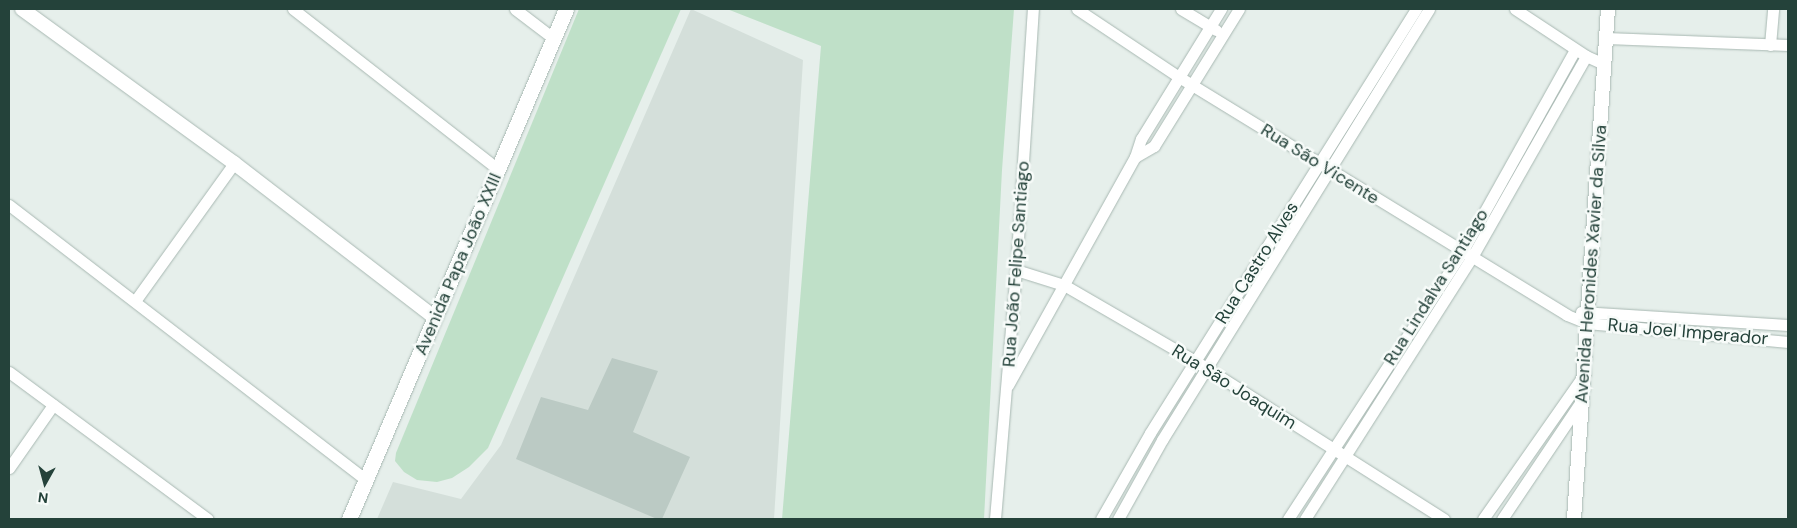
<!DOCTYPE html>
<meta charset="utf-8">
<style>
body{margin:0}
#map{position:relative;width:1797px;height:528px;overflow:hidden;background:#e6efeb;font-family:"DM Sans",sans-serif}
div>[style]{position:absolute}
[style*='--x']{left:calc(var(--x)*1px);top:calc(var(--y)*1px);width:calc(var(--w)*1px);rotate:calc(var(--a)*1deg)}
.built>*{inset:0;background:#d4dfda}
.green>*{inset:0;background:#bfe0c8}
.building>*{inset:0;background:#bbcac4}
.roads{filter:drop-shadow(0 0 1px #a8b8b2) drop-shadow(0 0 1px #a8b8b2)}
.minor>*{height:11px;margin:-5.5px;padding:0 5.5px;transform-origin:5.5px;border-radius:5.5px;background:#fff}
.tertiary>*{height:14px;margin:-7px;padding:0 7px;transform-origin:7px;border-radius:7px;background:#fff}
.secondary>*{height:15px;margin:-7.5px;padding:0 7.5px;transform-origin:7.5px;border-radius:7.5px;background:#fff}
span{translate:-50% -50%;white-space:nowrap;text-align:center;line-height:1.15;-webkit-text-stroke:5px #f7fbf9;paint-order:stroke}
.street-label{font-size:18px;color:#24423a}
.frame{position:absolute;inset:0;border:10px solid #24423a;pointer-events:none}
.north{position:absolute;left:20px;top:458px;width:50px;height:50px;-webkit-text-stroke:4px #f7fbf9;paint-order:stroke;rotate:187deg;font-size:14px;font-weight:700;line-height:20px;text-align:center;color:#24423a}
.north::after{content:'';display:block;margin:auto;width:18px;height:22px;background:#24423a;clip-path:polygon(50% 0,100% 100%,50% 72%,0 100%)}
</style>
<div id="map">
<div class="built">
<i style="clip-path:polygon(691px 9px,803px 60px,774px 519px,377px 519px,393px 482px,461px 499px,501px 445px)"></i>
</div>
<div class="green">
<i style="clip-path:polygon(579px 9px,681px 9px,488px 448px,469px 467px,452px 478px,437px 482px,417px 480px,404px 472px,395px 461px,396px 453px)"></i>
<i style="clip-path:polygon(727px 9px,1014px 9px,1002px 170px,984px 519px,782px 519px,821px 46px)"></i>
</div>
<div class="building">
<i style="clip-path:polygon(612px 358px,658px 371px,633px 432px,690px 457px,662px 519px,657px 519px,516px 459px,541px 397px,588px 410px)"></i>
</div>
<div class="roads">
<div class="minor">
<i style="--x:293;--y:9;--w:260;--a:38"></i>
<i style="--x:515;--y:9;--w:48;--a:37.3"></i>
<i style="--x:1077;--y:9;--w:123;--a:33.7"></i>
<i style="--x:1179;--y:77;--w:455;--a:31.5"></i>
<i style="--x:1567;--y:315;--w:22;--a:22"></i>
<i style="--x:1587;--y:323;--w:202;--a:5.4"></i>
<i style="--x:1181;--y:9;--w:41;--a:31"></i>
<i style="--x:1515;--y:9;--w:85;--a:33.5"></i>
<i style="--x:1586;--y:56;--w:20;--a:24"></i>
<i style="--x:1606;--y:38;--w:182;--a:2.2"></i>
<i style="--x:1770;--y:45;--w:36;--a:-85"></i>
<i style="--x:1135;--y:157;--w:22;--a:-30"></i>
<i style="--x:1154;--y:146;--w:161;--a:-58.2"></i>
<i style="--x:9;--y:205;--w:451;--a:37.6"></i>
<i style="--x:1016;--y:270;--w:50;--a:17.4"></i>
<i style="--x:1064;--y:285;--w:151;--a:30.1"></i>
<i style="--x:1195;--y:361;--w:295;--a:32.4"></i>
<i style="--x:135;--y:301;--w:170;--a:-54.3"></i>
<i style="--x:1581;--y:312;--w:207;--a:3.6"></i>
<i style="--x:9;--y:372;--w:247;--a:36.5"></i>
<i style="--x:1008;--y:385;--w:261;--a:-60.9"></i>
<i style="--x:1135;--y:157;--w:19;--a:-72"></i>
<i style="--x:1141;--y:139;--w:153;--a:-58.4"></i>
<i style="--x:9;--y:468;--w:77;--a:-55.1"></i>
<i style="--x:995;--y:519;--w:250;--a:-85.2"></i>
<i style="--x:1016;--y:270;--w:262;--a:-86.3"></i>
<i style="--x:1101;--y:519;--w:99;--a:-60.3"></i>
<i style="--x:1150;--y:433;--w:501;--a:-57.9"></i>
<i style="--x:1118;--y:519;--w:90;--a:-60.9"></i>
<i style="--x:1162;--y:440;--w:507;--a:-58.22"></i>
<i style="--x:1288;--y:519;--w:319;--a:-56.9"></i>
<i style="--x:1462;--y:252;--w:231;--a:-60.8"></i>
<i style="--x:1305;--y:519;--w:311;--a:-57.5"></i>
<i style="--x:1472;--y:257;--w:231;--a:-60.4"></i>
<i style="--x:1483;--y:519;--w:174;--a:-55"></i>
<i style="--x:1502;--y:519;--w:143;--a:-56.1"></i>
</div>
<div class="tertiary">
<i style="--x:22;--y:9;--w:262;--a:36"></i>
<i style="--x:234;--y:163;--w:254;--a:37.6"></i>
<i style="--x:1574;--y:519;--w:511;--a:-86.19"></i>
</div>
<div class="secondary">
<i style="--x:349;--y:519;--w:554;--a:-66.95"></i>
</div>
</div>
<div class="street-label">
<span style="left:1320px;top:164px;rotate:32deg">Rua São Vicente</span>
<span style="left:1257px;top:263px;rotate:-58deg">Rua Castro Alves</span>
<span style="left:458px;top:264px;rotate:-67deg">Avenida Papa João XXIII</span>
<span style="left:1016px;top:264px;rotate:-86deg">Rua João Felipe Santiago</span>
<span style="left:1591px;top:264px;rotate:-86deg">Avenida Heronides Xavier da Silva</span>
<span style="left:1436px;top:287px;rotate:-58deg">Rua Lindalva Santiago</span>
<span style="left:1688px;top:332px;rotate:5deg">Rua Joel Imperador</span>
<span style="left:1234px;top:387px;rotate:32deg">Rua São Joaquim</span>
</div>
<div class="frame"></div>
<div class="north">N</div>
</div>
